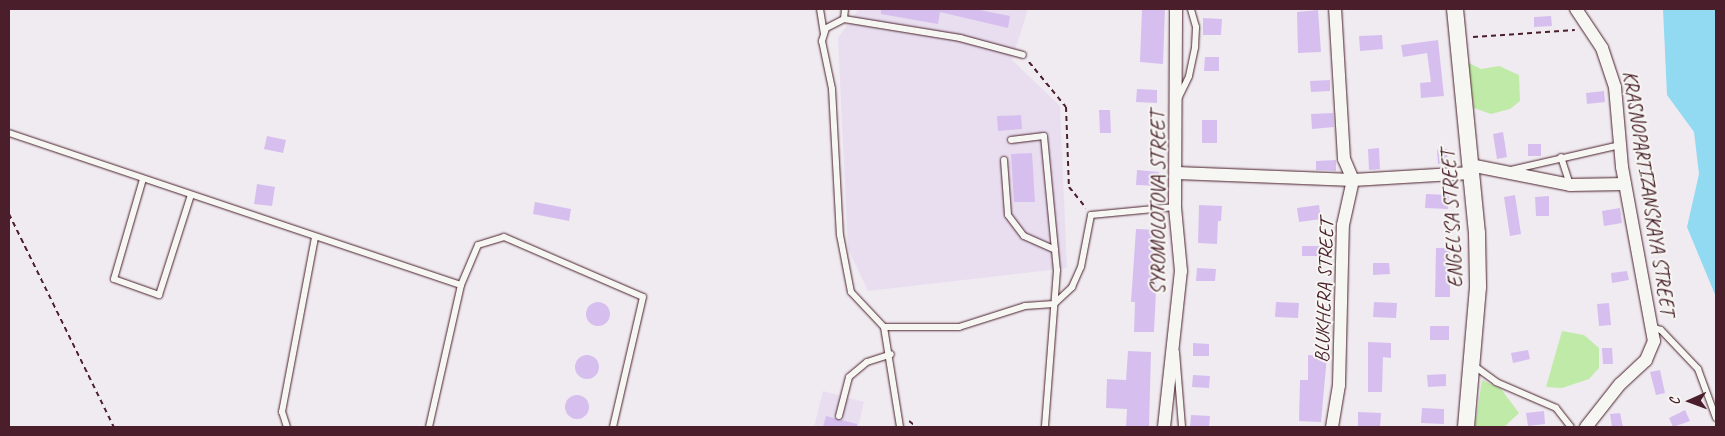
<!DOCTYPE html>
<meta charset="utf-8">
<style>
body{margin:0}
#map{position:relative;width:1725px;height:436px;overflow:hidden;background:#f0ebf1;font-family:Caveat,sans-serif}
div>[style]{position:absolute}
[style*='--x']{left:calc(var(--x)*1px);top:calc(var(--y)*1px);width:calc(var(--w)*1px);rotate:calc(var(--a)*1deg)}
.built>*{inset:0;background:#e8def0}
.green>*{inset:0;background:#c0eaa7}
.water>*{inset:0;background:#91daf2}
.building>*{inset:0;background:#d6bfee}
.round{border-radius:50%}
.path>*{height:2px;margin-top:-1px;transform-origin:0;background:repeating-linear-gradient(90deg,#4a1f2b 0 5px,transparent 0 9px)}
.roads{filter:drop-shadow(0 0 1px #4a1f2b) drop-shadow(0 0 1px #4a1f2b)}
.service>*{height:6px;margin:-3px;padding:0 3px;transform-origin:3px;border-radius:3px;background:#f6f6f2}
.minor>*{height:12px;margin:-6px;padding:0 6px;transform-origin:6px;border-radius:6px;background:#f6f6f2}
.secondary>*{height:16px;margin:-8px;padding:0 8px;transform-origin:8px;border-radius:8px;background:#f6f6f2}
span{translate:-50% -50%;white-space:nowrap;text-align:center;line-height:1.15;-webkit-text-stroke:4px #f6f6f2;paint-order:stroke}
.street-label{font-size:20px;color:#4a1f2b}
.frame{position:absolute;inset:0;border:10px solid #4a1f2b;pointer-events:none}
.north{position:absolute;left:1665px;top:376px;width:50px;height:50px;-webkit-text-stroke:4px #f6f6f2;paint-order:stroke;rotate:268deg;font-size:14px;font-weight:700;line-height:20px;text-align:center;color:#4a1f2b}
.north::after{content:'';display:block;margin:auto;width:18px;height:22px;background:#4a1f2b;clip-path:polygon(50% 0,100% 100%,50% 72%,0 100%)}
</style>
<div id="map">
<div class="built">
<i style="clip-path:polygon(859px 9px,1028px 9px,1012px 60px,1060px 106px,1067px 268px,868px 291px,848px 249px,838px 38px)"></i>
<i style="clip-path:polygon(823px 391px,864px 402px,858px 427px,814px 427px)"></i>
</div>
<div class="green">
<i style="clip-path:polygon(1467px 62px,1481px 69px,1499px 66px,1519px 75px,1520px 101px,1510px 109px,1491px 114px,1474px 108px)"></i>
<i style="clip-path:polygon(1562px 331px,1584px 335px,1599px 348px,1599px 368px,1589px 379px,1562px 388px,1546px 387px)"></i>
<i style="clip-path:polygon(1482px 380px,1501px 389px,1519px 413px,1504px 427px,1475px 427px)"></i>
</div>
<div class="water">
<i style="clip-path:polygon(1663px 9px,1716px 9px,1716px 297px,1687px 227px,1699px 174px,1694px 132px,1667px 95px)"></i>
</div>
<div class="building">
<i style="clip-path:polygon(881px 9px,975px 9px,1010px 16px,1008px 28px,940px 12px,938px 24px,881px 14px)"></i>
<i style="clip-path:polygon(1142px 9px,1165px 9px,1163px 64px,1140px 62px)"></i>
<i style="clip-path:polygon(1318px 10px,1321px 52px,1298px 53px,1297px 12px)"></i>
<i style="clip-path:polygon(1551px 16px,1552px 26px,1534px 27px,1534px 17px)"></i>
<i style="clip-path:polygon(1203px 18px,1222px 19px,1221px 35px,1203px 35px)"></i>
<i style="clip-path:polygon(1382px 35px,1383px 49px,1360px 51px,1359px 36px)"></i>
<i style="clip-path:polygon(1438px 40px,1444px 96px,1421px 98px,1420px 83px,1431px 82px,1427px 53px,1403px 57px,1401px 45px)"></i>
<i style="clip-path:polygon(1205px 57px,1219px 57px,1219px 71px,1204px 71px)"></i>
<i style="clip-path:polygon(1330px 80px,1330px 91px,1311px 92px,1310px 81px)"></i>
<i style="clip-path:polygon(1137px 89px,1157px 90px,1157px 103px,1136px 102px)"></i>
<i style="clip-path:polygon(1604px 91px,1605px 102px,1587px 104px,1586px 93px)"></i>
<i style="clip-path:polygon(1099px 110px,1110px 110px,1111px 133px,1100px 133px)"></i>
<i style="clip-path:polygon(1333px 113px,1334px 127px,1312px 129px,1311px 114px)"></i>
<i style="clip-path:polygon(1021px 115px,1022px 129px,998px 131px,997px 116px)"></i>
<i style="clip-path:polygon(1202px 120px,1217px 120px,1217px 143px,1202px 143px)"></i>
<i style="clip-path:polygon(1503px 132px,1507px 157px,1497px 159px,1493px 134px)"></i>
<i style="clip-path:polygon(267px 136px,286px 140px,283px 153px,264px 149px)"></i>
<i style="clip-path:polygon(1528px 144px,1541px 144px,1541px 156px,1528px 156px)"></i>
<i style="clip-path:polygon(1379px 148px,1380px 169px,1369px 170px,1368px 149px)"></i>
<i style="clip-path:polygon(1447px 149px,1448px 163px,1438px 164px,1437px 150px)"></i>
<i style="clip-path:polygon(1032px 153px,1035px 202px,1014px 202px,1011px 154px)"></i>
<i style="clip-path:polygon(1336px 160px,1336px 171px,1316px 170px,1316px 161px)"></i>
<i style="clip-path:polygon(1137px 170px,1159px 172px,1159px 186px,1136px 185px)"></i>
<i style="clip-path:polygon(257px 184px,275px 187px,272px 206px,254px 204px)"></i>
<i style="clip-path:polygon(1426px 194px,1449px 195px,1448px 209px,1425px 208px)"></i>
<i style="clip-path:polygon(1515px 195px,1521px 234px,1510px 236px,1504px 197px)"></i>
<i style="clip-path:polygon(1549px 196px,1549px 216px,1536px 216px,1535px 197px)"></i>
<i style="clip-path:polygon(535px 202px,571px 209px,569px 221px,533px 214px)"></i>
<i style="clip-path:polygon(1199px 205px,1222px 206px,1221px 221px,1218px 221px,1217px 244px,1198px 243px)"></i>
<i style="clip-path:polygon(1319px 205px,1321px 219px,1299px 222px,1297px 208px)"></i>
<i style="clip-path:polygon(1620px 208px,1622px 223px,1604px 226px,1602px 211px)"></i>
<i style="clip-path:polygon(1136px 229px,1159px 230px,1154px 332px,1134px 332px,1135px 302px,1131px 302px)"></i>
<i style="clip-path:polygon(1302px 246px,1320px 246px,1320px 256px,1302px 256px)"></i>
<i style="clip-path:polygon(1436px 248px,1450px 248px,1450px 297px,1435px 297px)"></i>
<i style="clip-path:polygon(1373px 263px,1389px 263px,1390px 274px,1373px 275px)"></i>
<i style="clip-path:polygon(1197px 268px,1216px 269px,1215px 281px,1196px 281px)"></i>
<i style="clip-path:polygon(1627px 271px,1629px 280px,1612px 283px,1611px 273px)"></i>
<i class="round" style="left:586px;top:302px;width:24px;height:24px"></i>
<i style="clip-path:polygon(1276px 302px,1299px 303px,1298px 318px,1275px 317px)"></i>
<i style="clip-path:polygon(1374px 302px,1397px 303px,1396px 318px,1373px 317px)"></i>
<i style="clip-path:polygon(1609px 303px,1611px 325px,1599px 326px,1597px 304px)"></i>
<i style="clip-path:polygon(1430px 326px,1449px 326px,1449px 340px,1430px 340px)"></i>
<i style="clip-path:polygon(1368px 342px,1391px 343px,1391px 358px,1383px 357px,1382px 392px,1368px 392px)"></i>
<i style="clip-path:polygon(1193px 343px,1209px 344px,1209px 356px,1193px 356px)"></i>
<i style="clip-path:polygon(1602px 348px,1612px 348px,1613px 364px,1603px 364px)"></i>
<i style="clip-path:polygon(1528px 350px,1530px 359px,1513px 363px,1511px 353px)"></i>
<i style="clip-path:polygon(1128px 351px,1151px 352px,1149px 427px,1126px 427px,1127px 409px,1106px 408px,1107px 379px,1126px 380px)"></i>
<i class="round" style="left:575px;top:355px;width:24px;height:24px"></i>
<i style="clip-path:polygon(1308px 355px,1327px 356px,1321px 422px,1299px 421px,1300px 380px,1308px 380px)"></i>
<i style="clip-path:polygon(1660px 370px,1665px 393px,1656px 395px,1650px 372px)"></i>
<i style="clip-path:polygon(1446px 374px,1446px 386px,1428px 387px,1427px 375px)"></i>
<i style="clip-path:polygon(1193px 375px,1210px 376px,1209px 388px,1192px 387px)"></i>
<i class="round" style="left:565px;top:395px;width:24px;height:24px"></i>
<i style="clip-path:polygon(1422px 408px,1444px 409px,1444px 424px,1421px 423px)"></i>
<i style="clip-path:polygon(1685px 410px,1690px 421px,1673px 427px,1669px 418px)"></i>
<i style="clip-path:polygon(1544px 411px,1545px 424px,1528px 426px,1526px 413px)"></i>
<i style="clip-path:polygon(1358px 412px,1381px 413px,1380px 427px,1358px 427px)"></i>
<i style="clip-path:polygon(1620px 413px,1623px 427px,1612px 427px,1610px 414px)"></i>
<i style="clip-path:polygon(1191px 415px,1210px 416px,1209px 427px,1190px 427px)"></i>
<i style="clip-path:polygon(826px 416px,857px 424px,857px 427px,823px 427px)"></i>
</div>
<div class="path">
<i style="--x:1473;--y:37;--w:102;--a:-3.9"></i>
<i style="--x:1029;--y:62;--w:58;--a:50.6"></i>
<i style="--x:1066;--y:107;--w:80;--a:87.9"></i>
<i style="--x:1069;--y:187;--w:27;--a:51"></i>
<i style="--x:9;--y:214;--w:237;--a:63.8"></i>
<i style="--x:909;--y:421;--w:10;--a:37"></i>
</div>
<div class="roads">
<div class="service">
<i style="--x:820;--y:9;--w:24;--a:81"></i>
<i style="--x:845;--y:9;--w:10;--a:96"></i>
<i style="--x:844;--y:19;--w:20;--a:153"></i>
<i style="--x:826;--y:28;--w:14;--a:107"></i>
<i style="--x:822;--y:41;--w:49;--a:78.2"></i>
<i style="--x:832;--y:89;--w:146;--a:86.9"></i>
<i style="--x:840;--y:235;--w:58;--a:79.1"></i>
<i style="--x:851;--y:292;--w:48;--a:46.7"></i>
<i style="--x:884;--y:327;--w:101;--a:80.9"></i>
<i style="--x:844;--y:19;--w:118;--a:9.3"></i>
<i style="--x:960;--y:38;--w:65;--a:15.1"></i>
<i style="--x:1178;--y:99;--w:25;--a:-64"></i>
<i style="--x:1189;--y:76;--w:30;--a:-78"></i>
<i style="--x:1195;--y:47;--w:20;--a:-87"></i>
<i style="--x:1196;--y:27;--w:19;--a:-106"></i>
<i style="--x:9;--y:133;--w:477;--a:18.6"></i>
<i style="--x:461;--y:285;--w:146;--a:102.7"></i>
<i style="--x:1011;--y:140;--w:33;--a:-7"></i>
<i style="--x:1044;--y:136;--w:135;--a:84.5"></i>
<i style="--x:1057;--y:270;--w:157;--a:94.4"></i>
<i style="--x:1561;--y:157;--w:28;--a:72"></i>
<i style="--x:1004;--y:160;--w:55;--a:85.8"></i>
<i style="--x:1008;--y:215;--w:26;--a:53"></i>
<i style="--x:1024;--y:236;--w:34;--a:24"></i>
<i style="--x:1511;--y:170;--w:112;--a:-12.9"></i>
<i style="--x:143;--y:179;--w:104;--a:106.2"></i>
<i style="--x:114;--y:279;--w:48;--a:19.6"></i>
<i style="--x:159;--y:295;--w:105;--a:-72.3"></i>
<i style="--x:461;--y:285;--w:43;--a:-67"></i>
<i style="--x:478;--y:245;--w:27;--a:-17"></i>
<i style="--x:504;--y:237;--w:151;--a:23.3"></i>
<i style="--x:643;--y:297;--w:133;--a:103"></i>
<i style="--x:884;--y:327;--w:75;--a:0"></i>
<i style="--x:959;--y:327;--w:69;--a:-17.7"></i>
<i style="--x:1025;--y:306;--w:29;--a:-4"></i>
<i style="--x:1054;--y:304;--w:25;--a:-43"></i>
<i style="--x:1072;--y:287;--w:22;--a:-66"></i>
<i style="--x:1081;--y:267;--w:53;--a:-79.1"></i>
<i style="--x:1091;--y:215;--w:84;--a:-5.4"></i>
<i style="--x:1652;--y:327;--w:9;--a:18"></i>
<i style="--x:1661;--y:330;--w:54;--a:46.5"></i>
<i style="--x:1698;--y:369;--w:52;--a:69.8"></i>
<i style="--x:1176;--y:352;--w:75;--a:85.4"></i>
<i style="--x:1473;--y:365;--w:29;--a:36"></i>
<i style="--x:1496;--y:382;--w:65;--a:23.4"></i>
<i style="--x:1556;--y:408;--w:24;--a:52"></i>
<i style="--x:839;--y:416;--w:40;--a:-75.6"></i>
<i style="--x:849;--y:377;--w:23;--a:-40"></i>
<i style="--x:867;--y:362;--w:25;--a:-18"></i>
<i style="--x:287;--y:427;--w:16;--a:-108"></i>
<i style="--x:282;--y:412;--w:177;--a:-79.3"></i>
</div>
<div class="minor">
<i style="--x:1576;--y:9;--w:47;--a:56.3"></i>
<i style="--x:1602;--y:48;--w:41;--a:71.6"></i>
<i style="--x:1615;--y:87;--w:80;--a:85"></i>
<i style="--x:1622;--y:167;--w:177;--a:79.6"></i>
<i style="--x:1654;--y:341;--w:21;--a:113"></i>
<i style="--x:1646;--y:360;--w:35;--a:137"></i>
<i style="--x:1620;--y:384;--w:55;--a:128.3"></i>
<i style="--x:1470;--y:165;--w:102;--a:11.3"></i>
<i style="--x:1570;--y:185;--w:55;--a:-1"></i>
<i style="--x:1177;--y:173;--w:176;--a:2.3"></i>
<i style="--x:1353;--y:180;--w:118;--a:-3.4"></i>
<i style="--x:1164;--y:427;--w:157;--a:-83.8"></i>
<i style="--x:1181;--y:271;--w:64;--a:-95.4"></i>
<i style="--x:1175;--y:207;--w:198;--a:-89.7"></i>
<i style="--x:1332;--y:427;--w:43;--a:-80.5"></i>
<i style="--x:1339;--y:385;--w:160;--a:-88.6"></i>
<i style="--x:1343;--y:225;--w:46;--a:-77.5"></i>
<i style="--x:1353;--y:180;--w:23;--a:-113"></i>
<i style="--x:1344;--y:159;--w:150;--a:-93.4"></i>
</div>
<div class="secondary">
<i style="--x:1455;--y:9;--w:225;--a:84.4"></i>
<i style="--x:1477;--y:233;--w:54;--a:88.9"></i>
<i style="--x:1478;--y:287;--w:141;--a:94.9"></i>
</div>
</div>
<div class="street-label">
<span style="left:1649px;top:193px;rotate:81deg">KRASNOPARTIZANSKAYA STREET</span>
<span style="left:1158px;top:203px;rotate:-90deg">SYROMOLOTOVA STREET</span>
<span style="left:1452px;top:219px;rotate:-93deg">ENGEL'SA STREET</span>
<span style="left:1324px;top:291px;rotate:-88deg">BLUKHERA STREET</span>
</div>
<div class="frame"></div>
<div class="north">С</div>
</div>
